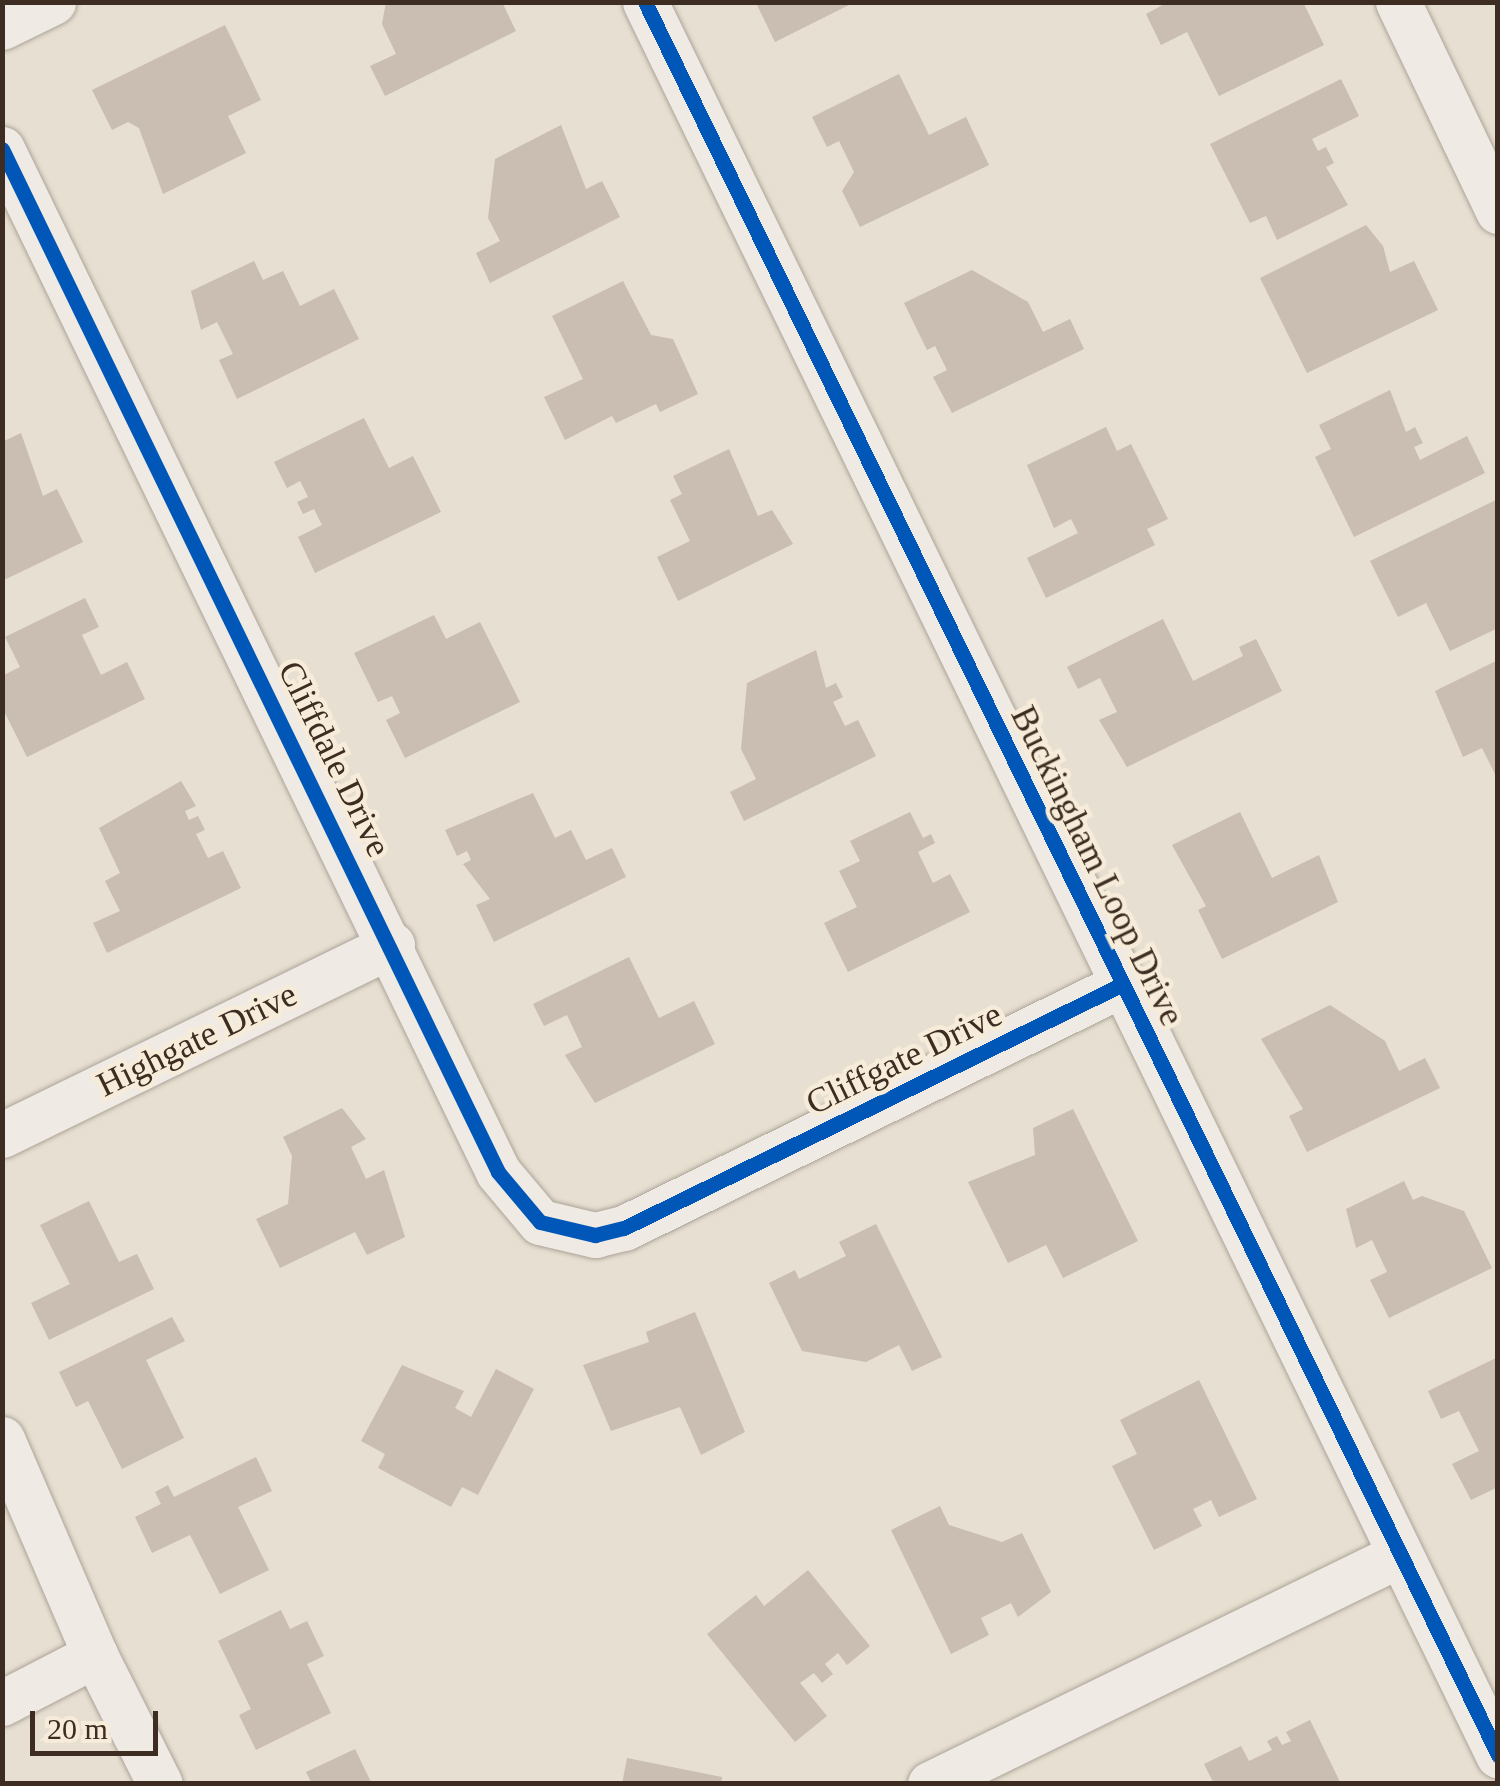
<!DOCTYPE html>
<style>
body{margin:0}
#map{position:relative;width:1500px;height:1786px;overflow:hidden;background:#e7dfd1;font-family:Georgia,serif}
div>[style]{position:absolute}
[style*='--x']{left:calc(var(--x)*1px);top:calc(var(--y)*1px);width:calc(var(--w)*1px);rotate:calc(var(--a)*1deg)}
.building>*{inset:0;background:#cabdb2}
.roads{filter:drop-shadow(0 0 2px #aca499) drop-shadow(0 0 2px #aca499)}
.minor>*{height:45px;margin:-22.5px;padding:0 22.5px;transform-origin:22.5px;border-radius:22.5px;background:#efeae3}
.cycleway>*{height:15px;margin:-7.5px;padding:0 7.5px;transform-origin:7.5px;border-radius:7.5px;background:#0057b8}
span{translate:-50% -50%;white-space:nowrap;text-align:center;line-height:1.15;-webkit-text-stroke:9px #f6ecd9;paint-order:stroke}
.street-label{font-size:35px;color:#3c2c21}
.frame{position:absolute;inset:0;border:5px solid #3c2c21;pointer-events:none}
.scale{position:absolute;left:30px;top:1711px;width:128px;height:45px;box-sizing:border-box;border:5px solid #3c2c21;border-top:0;padding-left:12px;font-size:30px;line-height:35px;white-space:nowrap;color:#3c2c21;-webkit-text-stroke:8px #f6ecd9;paint-order:stroke}
</style>
<div id="map">
<div class="building">
<i style="clip-path:polygon(386px 2px,502px 2px,516px 31px,385px 96px,370px 66px,396px 54px,382px 24px)"></i>
<i style="clip-path:polygon(855px 2px,775px 42px,757px 5px,763px 2px)"></i>
<i style="clip-path:polygon(1168px 2px,1303px 2px,1324px 45px,1219px 96px,1187px 32px,1161px 45px,1146px 14px)"></i>
<i style="clip-path:polygon(225px 25px,261px 100px,228px 116px,246px 153px,163px 194px,139px 128px,128px 122px,112px 130px,92px 90px)"></i>
<i style="clip-path:polygon(899px 74px,929px 135px,966px 117px,989px 165px,860px 227px,842px 191px,854px 172px,839px 141px,827px 147px,812px 117px)"></i>
<i style="clip-path:polygon(1341px 79px,1359px 116px,1312px 139px,1318px 151px,1326px 147px,1334px 163px,1326px 167px,1348px 205px,1277px 240px,1266px 216px,1250px 223px,1210px 144px)"></i>
<i style="clip-path:polygon(561px 125px,586px 189px,602px 181px,620px 217px,490px 283px,476px 253px,500px 241px,488px 218px,495px 159px)"></i>
<i style="clip-path:polygon(1366px 225px,1383px 246px,1390px 272px,1414px 261px,1438px 310px,1307px 373px,1260px 278px)"></i>
<i style="clip-path:polygon(254px 261px,263px 280px,283px 271px,300px 306px,334px 289px,359px 339px,237px 399px,219px 360px,233px 354px,217px 322px,201px 330px,191px 291px)"></i>
<i style="clip-path:polygon(972px 270px,1028px 302px,1043px 332px,1070px 319px,1084px 349px,952px 413px,933px 377px,947px 370px,935px 346px,927px 350px,904px 303px)"></i>
<i style="clip-path:polygon(623px 281px,651px 335px,673px 339px,698px 394px,660px 412px,656px 404px,616px 423px,612px 416px,565px 440px,544px 397px,583px 379px,552px 316px)"></i>
<i style="clip-path:polygon(1390px 390px,1406px 432px,1415px 427px,1423px 443px,1414px 447px,1420px 460px,1467px 436px,1485px 473px,1354px 537px,1315px 457px,1331px 449px,1319px 425px)"></i>
<i style="clip-path:polygon(364px 418px,389px 468px,413px 456px,441px 512px,315px 573px,298px 537px,322px 525px,314px 509px,303px 514px,297px 502px,308px 497px,300px 481px,287px 488px,274px 462px)"></i>
<i style="clip-path:polygon(1106px 427px,1117px 451px,1131px 444px,1168px 519px,1147px 529px,1155px 545px,1046px 598px,1027px 558px,1078px 533px,1071px 519px,1054px 528px,1027px 465px)"></i>
<i style="clip-path:polygon(21px 433px,43px 496px,57px 489px,83px 542px,2px 581px,2px 442px)"></i>
<i style="clip-path:polygon(729px 449px,758px 516px,772px 510px,793px 544px,678px 601px,657px 557px,690px 541px,670px 500px,682px 494px,673px 476px)"></i>
<i style="clip-path:polygon(1498px 499px,1498px 628px,1450px 651px,1426px 603px,1398px 617px,1370px 561px)"></i>
<i style="clip-path:polygon(85px 598px,99px 627px,82px 635px,101px 675px,127px 662px,145px 699px,27px 757px,2px 707px,2px 676px,20px 667px,5px 637px)"></i>
<i style="clip-path:polygon(434px 615px,446px 639px,480px 622px,520px 702px,405px 758px,386px 720px,400px 713px,392px 696px,378px 702px,354px 653px)"></i>
<i style="clip-path:polygon(1163px 619px,1193px 681px,1243px 656px,1239px 647px,1256px 639px,1282px 691px,1127px 767px,1099px 720px,1117px 712px,1100px 678px,1078px 689px,1067px 667px)"></i>
<i style="clip-path:polygon(816px 650px,826px 688px,836px 683px,843px 697px,833px 702px,845px 726px,858px 720px,876px 756px,744px 821px,730px 792px,756px 779px,741px 749px,747px 683px)"></i>
<i style="clip-path:polygon(1498px 660px,1498px 780px,1482px 748px,1463px 757px,1435px 691px)"></i>
<i style="clip-path:polygon(181px 781px,196px 806px,185px 811px,189px 820px,198px 816px,205px 830px,196px 834px,208px 858px,223px 851px,241px 888px,107px 953px,93px 923px,120px 911px,105px 881px,120px 873px,99px 828px)"></i>
<i style="clip-path:polygon(533px 793px,555px 838px,571px 830px,586px 860px,612px 848px,626px 877px,494px 942px,476px 905px,490px 899px,463px 864px,471px 860px,467px 851px,457px 856px,445px 830px)"></i>
<i style="clip-path:polygon(910px 812px,923px 838px,931px 834px,935px 843px,918px 852px,933px 883px,950px 874px,970px 912px,848px 972px,824px 923px,857px 907px,839px 871px,860px 861px,850px 841px)"></i>
<i style="clip-path:polygon(1240px 812px,1272px 878px,1319px 855px,1338px 902px,1222px 959px,1198px 910px,1206px 906px,1172px 845px)"></i>
<i style="clip-path:polygon(629px 957px,659px 1018px,694px 1001px,715px 1044px,595px 1103px,565px 1055px,582px 1047px,567px 1015px,544px 1026px,533px 1004px)"></i>
<i style="clip-path:polygon(1330px 1005px,1385px 1041px,1399px 1071px,1425px 1058px,1440px 1088px,1307px 1152px,1289px 1116px,1303px 1109px,1261px 1039px)"></i>
<i style="clip-path:polygon(342px 1108px,366px 1139px,351px 1147px,366px 1179px,384px 1170px,405px 1237px,367px 1255px,355px 1232px,280px 1268px,256px 1219px,288px 1204px,292px 1156px,283px 1137px)"></i>
<i style="clip-path:polygon(1073px 1109px,1138px 1241px,1063px 1278px,1046px 1245px,1008px 1263px,968px 1182px,1035px 1155px,1033px 1128px)"></i>
<i style="clip-path:polygon(1404px 1181px,1413px 1200px,1422px 1196px,1464px 1211px,1492px 1268px,1389px 1318px,1370px 1280px,1387px 1272px,1372px 1240px,1356px 1248px,1346px 1209px)"></i>
<i style="clip-path:polygon(89px 1201px,119px 1262px,137px 1254px,154px 1289px,49px 1340px,31px 1303px,70px 1284px,40px 1225px)"></i>
<i style="clip-path:polygon(876px 1224px,942px 1357px,912px 1371px,899px 1345px,866px 1362px,802px 1351px,769px 1283px,795px 1270px,799px 1279px,846px 1256px,839px 1242px)"></i>
<i style="clip-path:polygon(695px 1312px,745px 1432px,701px 1455px,680px 1407px,611px 1431px,583px 1365px,649px 1342px,646px 1332px)"></i>
<i style="clip-path:polygon(172px 1317px,185px 1341px,146px 1360px,184px 1438px,122px 1469px,88px 1401px,76px 1407px,59px 1372px)"></i>
<i style="clip-path:polygon(1498px 1357px,1498px 1487px,1471px 1500px,1452px 1464px,1479px 1451px,1459px 1411px,1441px 1419px,1428px 1391px)"></i>
<i style="clip-path:polygon(402px 1365px,464px 1391px,455px 1408px,471px 1417px,496px 1369px,534px 1389px,478px 1495px,462px 1487px,451px 1507px,378px 1468px,385px 1454px,361px 1441px)"></i>
<i style="clip-path:polygon(1199px 1380px,1257px 1499px,1219px 1517px,1211px 1500px,1193px 1509px,1202px 1526px,1154px 1550px,1112px 1466px,1137px 1454px,1120px 1420px)"></i>
<i style="clip-path:polygon(256px 1457px,272px 1491px,238px 1507px,269px 1570px,220px 1594px,190px 1535px,152px 1553px,135px 1517px,161px 1504px,155px 1492px,168px 1485px,174px 1497px)"></i>
<i style="clip-path:polygon(940px 1506px,949px 1525px,1002px 1542px,1022px 1533px,1051px 1592px,1018px 1617px,1011px 1603px,981px 1618px,989px 1635px,951px 1654px,891px 1530px)"></i>
<i style="clip-path:polygon(808px 1570px,870px 1646px,847px 1665px,838px 1653px,825px 1664px,833px 1674px,822px 1683px,814px 1673px,800px 1683px,827px 1716px,795px 1742px,707px 1634px,756px 1595px,764px 1606px)"></i>
<i style="clip-path:polygon(281px 1610px,290px 1629px,307px 1621px,324px 1656px,307px 1664px,331px 1713px,256px 1750px,239px 1715px,251px 1709px,218px 1641px)"></i>
<i style="clip-path:polygon(1310px 1720px,1341px 1784px,1214px 1784px,1204px 1764px,1241px 1746px,1249px 1761px,1272px 1750px,1267px 1741px,1277px 1736px,1282px 1745px,1291px 1741px,1286px 1732px)"></i>
<i style="clip-path:polygon(355px 1749px,372px 1784px,312px 1784px,306px 1772px)"></i>
<i style="clip-path:polygon(627px 1758px,722px 1777px,721px 1784px,622px 1784px)"></i>
</div>
<div class="roads">
<div class="minor">
<i style="--x:645;--y:2;--w:1950;--a:64.05"></i>
<i style="--x:1398;--y:2;--w:232;--a:64.4"></i>
<i style="--x:2;--y:27;--w:57;--a:-26.1"></i>
<i style="--x:2;--y:149;--w:1137;--a:64.13"></i>
<i style="--x:498;--y:1172;--w:65;--a:50"></i>
<i style="--x:540;--y:1222;--w:57;--a:13.3"></i>
<i style="--x:595;--y:1235;--w:30;--a:-14"></i>
<i style="--x:624;--y:1228;--w:553;--a:-26.06"></i>
<i style="--x:2;--y:1135;--w:434;--a:-26"></i>
<i style="--x:2;--y:1439;--w:235;--a:66.7"></i>
<i style="--x:95;--y:1655;--w:144;--a:63.3"></i>
<i style="--x:2;--y:1703;--w:105;--a:-27.3"></i>
<i style="--x:930;--y:1784;--w:522;--a:-26.03"></i>
</div>
</div>
<div class="cycleway">
<i style="--x:645;--y:2;--w:1950;--a:64.05"></i>
<i style="--x:2;--y:149;--w:1137;--a:64.13"></i>
<i style="--x:498;--y:1172;--w:65;--a:50"></i>
<i style="--x:540;--y:1222;--w:57;--a:13.3"></i>
<i style="--x:595;--y:1235;--w:30;--a:-14"></i>
<i style="--x:624;--y:1228;--w:553;--a:-26.06"></i>
</div>
<div class="street-label">
<span style="left:334px;top:759px;rotate:64deg">Cliffdale Drive</span>
<span style="left:1097px;top:866px;rotate:64deg">Buckingham Loop Drive</span>
<span style="left:197px;top:1040px;rotate:-26deg">Highgate Drive</span>
<span style="left:904px;top:1059px;rotate:-26deg">Cliffgate Drive</span>
</div>
<div class="frame"></div>
<div class="scale">20 m</div>
</div>
